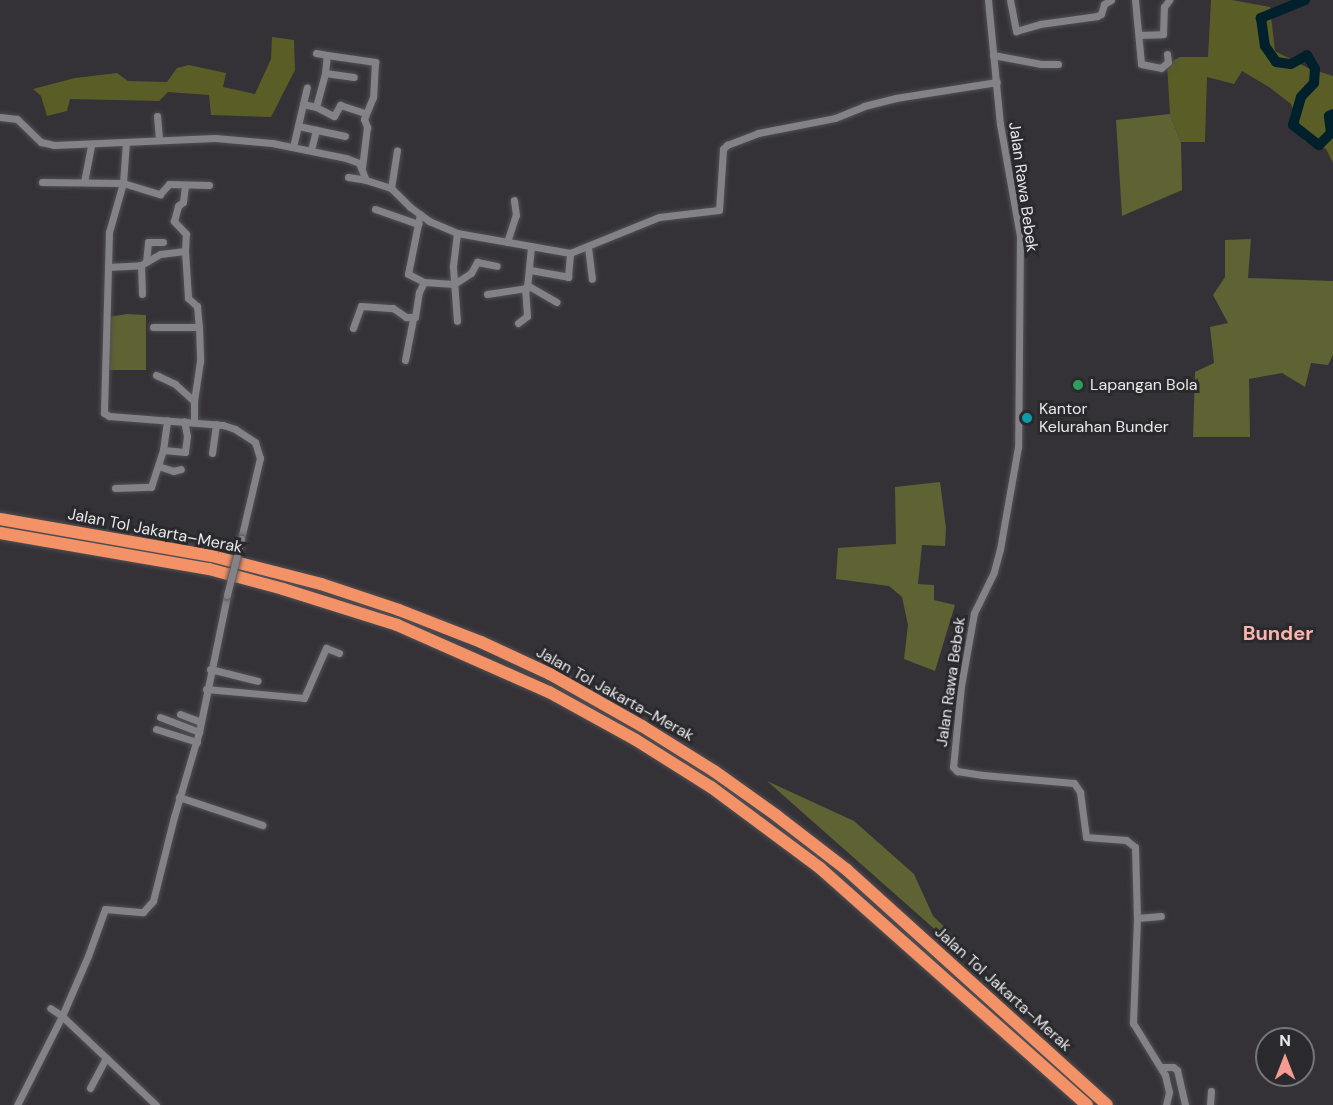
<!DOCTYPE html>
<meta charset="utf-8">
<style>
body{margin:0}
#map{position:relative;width:1333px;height:1105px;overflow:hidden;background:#343237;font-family:"DM Sans",sans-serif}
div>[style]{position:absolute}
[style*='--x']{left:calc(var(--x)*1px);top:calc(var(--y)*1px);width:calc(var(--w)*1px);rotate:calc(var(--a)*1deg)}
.green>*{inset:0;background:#5f6232}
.forest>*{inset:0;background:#5b5d27}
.river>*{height:10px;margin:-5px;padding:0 5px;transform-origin:5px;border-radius:5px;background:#00202c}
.roads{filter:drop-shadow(0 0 2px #514f53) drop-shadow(0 0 2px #514f53)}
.minor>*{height:7px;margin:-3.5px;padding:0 3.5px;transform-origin:3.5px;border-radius:3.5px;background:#838287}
.motorway>*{height:12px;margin:-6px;padding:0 6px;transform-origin:6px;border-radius:6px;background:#f49267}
.bridges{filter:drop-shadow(0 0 2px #514f53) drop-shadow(0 0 2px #514f53)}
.minor-bridge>*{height:7px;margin:-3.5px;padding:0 3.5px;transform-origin:3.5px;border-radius:3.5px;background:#838287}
.dots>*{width:16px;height:16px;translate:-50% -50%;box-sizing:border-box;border:3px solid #2a292d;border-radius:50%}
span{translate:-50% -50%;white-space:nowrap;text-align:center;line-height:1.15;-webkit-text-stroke:6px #2a292d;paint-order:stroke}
.street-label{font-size:16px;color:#e8e7e9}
.poi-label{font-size:16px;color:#e8e7e9}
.left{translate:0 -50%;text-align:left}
.quarter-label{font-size:20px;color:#f9b5ad;font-weight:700}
.north{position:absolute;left:1255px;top:1027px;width:60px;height:60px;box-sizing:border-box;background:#2a292d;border:2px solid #767578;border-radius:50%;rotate:0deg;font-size:16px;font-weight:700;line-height:24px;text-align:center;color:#e8e7e9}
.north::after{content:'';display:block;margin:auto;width:21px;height:27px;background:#f59c92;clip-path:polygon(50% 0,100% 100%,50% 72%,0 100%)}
</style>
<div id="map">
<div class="green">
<i style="clip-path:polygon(1170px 114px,1181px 142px,1182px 190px,1122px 216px,1116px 120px)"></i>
<i style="clip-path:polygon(1251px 239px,1248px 278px,1333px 281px,1333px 355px,1328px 365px,1311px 363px,1305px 387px,1282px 373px,1249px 379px,1250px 437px,1193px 437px,1195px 372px,1214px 363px,1210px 327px,1228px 323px,1213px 295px,1225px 277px,1225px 240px)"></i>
<i style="clip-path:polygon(127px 314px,146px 315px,146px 370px,107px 370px,109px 317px)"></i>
<i style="clip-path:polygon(940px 482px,946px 528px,945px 546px,922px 545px,918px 584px,934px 585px,934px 600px,955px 605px,935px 671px,904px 659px,908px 625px,902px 597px,889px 586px,836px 579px,838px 548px,896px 544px,895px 487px)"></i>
<i style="clip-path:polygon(767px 781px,854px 821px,914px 874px,933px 916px,964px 946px,965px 956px)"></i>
</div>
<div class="forest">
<i style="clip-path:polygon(1211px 0,1232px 0,1270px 7px,1275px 51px,1308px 68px,1333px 76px,1333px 163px,1326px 149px,1304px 141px,1291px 104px,1269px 87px,1242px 71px,1234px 84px,1207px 77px,1205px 142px,1181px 142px,1170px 114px,1167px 64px,1180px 57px,1208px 57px)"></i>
<i style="clip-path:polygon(272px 37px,294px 40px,295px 70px,271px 117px,211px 115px,209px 95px,168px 92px,159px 101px,70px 99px,67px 111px,47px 116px,41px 96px,33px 89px,75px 78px,117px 73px,128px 81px,167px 82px,177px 68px,189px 65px,226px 73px,223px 87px,255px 94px,271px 59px)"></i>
</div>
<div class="river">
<i style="--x:1305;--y:0;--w:48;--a:157.8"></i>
<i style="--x:1261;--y:18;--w:28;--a:82"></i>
<i style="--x:1265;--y:46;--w:19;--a:55"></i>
<i style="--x:1276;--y:62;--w:15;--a:8"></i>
<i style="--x:1291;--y:64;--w:18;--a:-29"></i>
<i style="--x:1307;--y:55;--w:16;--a:60"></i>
<i style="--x:1315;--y:69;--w:14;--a:94"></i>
<i style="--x:1314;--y:83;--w:19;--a:133"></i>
<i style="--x:1301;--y:97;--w:29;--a:106"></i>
<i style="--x:1293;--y:125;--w:33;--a:38"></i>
<i style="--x:1319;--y:145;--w:17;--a:-45"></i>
<i style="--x:1331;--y:133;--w:17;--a:-97"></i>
<i style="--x:1329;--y:116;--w:4;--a:-27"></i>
</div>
<div class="roads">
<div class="minor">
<i style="--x:988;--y:0;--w:125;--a:84.5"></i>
<i style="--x:1000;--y:124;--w:114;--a:79.9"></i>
<i style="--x:1020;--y:236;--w:211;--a:90.5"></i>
<i style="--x:1018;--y:447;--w:104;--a:100"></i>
<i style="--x:1000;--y:549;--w:24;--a:105"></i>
<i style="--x:994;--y:572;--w:46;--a:116"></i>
<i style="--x:974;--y:613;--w:74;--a:100.1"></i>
<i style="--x:961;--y:686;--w:81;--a:95.6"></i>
<i style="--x:953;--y:767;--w:6;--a:45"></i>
<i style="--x:957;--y:771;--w:26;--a:9"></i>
<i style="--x:983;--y:775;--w:91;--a:5"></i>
<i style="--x:1074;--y:783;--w:11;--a:56"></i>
<i style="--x:1080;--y:792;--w:45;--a:82.4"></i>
<i style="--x:1086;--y:837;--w:40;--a:4.3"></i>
<i style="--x:1126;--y:840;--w:11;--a:38"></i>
<i style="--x:1135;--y:847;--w:71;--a:88.4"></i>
<i style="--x:1137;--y:918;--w:105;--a:92.2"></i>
<i style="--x:1133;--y:1023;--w:61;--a:58.4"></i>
<i style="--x:1165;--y:1075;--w:17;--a:77"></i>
<i style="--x:1169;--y:1092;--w:13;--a:103"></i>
<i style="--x:1010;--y:0;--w:32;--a:79"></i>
<i style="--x:1016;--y:31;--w:25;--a:-16"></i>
<i style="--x:1040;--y:24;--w:58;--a:-8"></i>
<i style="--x:1097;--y:16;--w:4;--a:-27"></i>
<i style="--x:1101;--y:14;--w:10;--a:-73"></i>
<i style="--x:1104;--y:4;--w:8;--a:-30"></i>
<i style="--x:1135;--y:0;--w:64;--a:84.6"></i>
<i style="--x:1141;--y:64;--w:20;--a:11"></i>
<i style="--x:1161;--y:68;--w:9;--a:-41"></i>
<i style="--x:1168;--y:62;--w:8;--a:-97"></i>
<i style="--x:1139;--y:35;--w:24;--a:-2"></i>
<i style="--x:1163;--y:34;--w:27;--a:-88"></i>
<i style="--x:1164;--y:7;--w:9;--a:-54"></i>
<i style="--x:316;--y:53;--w:11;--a:10"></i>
<i style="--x:993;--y:55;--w:49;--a:10.6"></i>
<i style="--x:1041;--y:64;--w:17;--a:0"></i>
<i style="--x:325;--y:73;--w:18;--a:-84"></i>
<i style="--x:327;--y:55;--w:49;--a:8.3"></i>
<i style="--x:375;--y:62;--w:35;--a:93"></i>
<i style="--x:373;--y:97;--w:24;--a:112"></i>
<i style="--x:364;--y:119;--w:9;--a:69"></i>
<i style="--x:367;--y:127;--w:41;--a:97"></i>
<i style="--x:303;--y:104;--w:17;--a:-77"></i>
<i style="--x:316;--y:107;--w:20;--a:27"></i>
<i style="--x:334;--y:116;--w:13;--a:-61"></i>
<i style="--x:340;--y:105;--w:26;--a:18"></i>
<i style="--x:157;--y:116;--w:24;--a:85"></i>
<i style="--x:0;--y:117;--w:17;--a:7"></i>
<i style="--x:17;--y:119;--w:33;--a:44"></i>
<i style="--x:41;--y:142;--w:13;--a:13"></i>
<i style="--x:54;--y:145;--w:161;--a:-2.5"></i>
<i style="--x:215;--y:138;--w:57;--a:5"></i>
<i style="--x:272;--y:143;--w:76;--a:11.5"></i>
<i style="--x:346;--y:158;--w:14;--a:21"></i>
<i style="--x:359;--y:163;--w:18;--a:68"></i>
<i style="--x:366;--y:180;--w:26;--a:18"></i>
<i style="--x:391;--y:188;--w:27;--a:45"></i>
<i style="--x:410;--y:207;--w:24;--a:36"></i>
<i style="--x:429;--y:221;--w:30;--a:23"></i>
<i style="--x:457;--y:233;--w:115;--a:10"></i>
<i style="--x:570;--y:253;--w:96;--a:-22"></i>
<i style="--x:659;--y:217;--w:60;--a:-6.7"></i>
<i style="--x:719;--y:210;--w:61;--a:-86.2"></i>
<i style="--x:723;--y:149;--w:6;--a:-45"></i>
<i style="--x:727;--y:145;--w:33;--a:-21"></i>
<i style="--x:758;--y:133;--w:78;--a:-11"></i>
<i style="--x:835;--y:118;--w:31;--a:-22"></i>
<i style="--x:864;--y:106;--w:33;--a:-14"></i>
<i style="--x:896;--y:98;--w:102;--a:-9"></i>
<i style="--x:298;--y:126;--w:48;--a:12"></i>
<i style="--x:126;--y:142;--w:41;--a:94.2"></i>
<i style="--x:123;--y:183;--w:51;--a:105.9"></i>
<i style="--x:109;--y:232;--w:181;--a:91.6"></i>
<i style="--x:104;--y:413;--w:6;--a:31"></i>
<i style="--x:109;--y:416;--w:114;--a:4.5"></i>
<i style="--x:223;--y:425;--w:13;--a:18"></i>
<i style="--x:235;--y:429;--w:24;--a:33"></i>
<i style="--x:255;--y:442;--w:17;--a:73"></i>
<i style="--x:260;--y:458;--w:83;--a:103.2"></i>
<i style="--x:293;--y:147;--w:44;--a:-76.9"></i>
<i style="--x:303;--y:104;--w:13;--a:13"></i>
<i style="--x:316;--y:107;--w:35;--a:-75"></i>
<i style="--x:325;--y:73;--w:29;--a:8"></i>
<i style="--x:311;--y:150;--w:21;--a:-76"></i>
<i style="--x:348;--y:177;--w:18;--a:9"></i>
<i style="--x:42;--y:182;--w:81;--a:0.7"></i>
<i style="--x:123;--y:183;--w:39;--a:17"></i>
<i style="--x:160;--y:194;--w:13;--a:-48"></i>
<i style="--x:169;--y:184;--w:40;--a:1.4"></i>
<i style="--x:84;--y:182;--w:38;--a:-79"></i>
<i style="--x:391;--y:188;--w:38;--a:-81"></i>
<i style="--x:375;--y:209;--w:46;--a:19.2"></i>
<i style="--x:457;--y:233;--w:34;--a:97"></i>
<i style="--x:453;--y:267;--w:54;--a:85.8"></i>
<i style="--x:507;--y:242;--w:28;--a:-72"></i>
<i style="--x:516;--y:215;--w:15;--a:-98"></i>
<i style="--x:588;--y:247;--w:32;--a:83"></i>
<i style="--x:185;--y:251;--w:17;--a:-87"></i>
<i style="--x:186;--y:234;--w:18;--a:-133"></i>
<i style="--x:174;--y:221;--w:16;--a:-75"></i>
<i style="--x:178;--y:206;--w:6;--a:-39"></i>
<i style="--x:183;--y:202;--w:17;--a:-83"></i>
<i style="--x:146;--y:262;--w:20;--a:-84"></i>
<i style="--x:148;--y:242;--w:15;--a:0"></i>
<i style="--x:141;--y:265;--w:29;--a:88"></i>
<i style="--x:108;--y:267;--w:33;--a:-3"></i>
<i style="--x:141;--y:265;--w:22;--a:-30"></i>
<i style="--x:160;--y:254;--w:25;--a:-7"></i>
<i style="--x:185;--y:251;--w:47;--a:86.3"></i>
<i style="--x:188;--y:298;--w:12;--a:42"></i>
<i style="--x:197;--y:306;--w:21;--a:85"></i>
<i style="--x:530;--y:270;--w:39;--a:10"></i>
<i style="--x:568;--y:277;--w:24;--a:-85"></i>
<i style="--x:424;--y:282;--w:30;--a:4"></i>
<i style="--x:454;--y:284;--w:20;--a:-33"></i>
<i style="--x:471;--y:273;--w:13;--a:-61"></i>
<i style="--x:477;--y:262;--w:20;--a:11"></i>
<i style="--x:527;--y:285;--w:34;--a:30"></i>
<i style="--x:487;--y:294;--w:40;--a:-8.5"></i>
<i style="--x:527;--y:288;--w:41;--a:-84.4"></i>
<i style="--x:518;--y:323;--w:11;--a:-38"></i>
<i style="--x:527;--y:316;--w:28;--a:-94"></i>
<i style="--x:153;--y:327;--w:46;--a:0"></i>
<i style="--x:199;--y:327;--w:34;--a:88"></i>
<i style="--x:200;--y:361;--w:40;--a:98.5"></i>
<i style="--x:353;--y:328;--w:23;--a:-70"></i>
<i style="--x:361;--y:306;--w:32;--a:4"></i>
<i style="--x:393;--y:308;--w:16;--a:35"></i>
<i style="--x:406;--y:317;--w:9;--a:0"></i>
<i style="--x:415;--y:317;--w:25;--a:-81"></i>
<i style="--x:419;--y:292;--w:11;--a:-63"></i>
<i style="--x:424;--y:282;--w:18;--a:-153"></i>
<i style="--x:408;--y:274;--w:61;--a:-78.7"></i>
<i style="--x:405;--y:360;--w:42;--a:-79"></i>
<i style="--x:156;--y:375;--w:21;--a:25"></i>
<i style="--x:175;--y:384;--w:25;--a:42"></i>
<i style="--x:194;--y:401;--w:21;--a:90"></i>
<i style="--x:163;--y:450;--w:22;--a:5"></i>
<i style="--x:185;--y:452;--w:16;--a:-83"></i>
<i style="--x:187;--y:436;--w:15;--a:-101"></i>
<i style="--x:212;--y:453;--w:29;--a:-82"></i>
<i style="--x:158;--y:466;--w:16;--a:18"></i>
<i style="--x:173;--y:471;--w:8;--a:-14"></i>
<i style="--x:115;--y:488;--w:36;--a:-2"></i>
<i style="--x:151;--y:487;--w:39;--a:-72"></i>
<i style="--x:163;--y:450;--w:30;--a:-82"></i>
<i style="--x:210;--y:669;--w:49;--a:14"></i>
<i style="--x:206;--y:689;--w:98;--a:5.2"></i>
<i style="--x:304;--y:698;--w:55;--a:-66.3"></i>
<i style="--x:326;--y:648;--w:14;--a:21"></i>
<i style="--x:180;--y:714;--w:22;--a:21"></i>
<i style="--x:160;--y:717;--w:42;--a:21"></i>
<i style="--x:156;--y:729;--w:43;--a:17.6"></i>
<i style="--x:179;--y:797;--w:88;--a:18.6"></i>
<i style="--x:1137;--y:918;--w:24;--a:-5"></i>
<i style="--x:1161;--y:1067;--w:12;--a:0"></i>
<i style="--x:1173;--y:1067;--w:5;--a:37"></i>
<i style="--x:1177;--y:1070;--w:36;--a:77"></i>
<i style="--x:90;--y:1088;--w:34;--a:-62"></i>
<i style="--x:17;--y:1105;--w:100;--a:-63.2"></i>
<i style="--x:62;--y:1016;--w:14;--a:-146"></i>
<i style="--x:156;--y:1105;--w:129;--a:-136.6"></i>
<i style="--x:62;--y:1016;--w:65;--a:-66.6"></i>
<i style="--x:88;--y:956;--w:50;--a:-70.1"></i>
<i style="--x:105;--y:909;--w:38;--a:5"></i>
<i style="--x:143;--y:912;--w:15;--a:-48"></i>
<i style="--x:153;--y:901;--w:87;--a:-76"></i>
<i style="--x:174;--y:817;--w:89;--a:-73.6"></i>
<i style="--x:199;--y:732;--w:140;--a:-78.4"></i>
<i style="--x:1210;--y:1105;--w:14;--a:-86"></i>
</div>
<div class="motorway">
<i style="--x:0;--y:519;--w:215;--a:9.9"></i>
<i style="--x:212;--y:556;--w:113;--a:14.4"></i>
<i style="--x:321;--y:584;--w:82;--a:18.4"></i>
<i style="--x:399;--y:610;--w:88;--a:21.3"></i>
<i style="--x:481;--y:642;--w:76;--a:24.9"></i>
<i style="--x:550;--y:674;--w:106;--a:29.5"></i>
<i style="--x:642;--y:726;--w:85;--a:32"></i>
<i style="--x:714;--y:771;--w:77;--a:35.5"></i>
<i style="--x:777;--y:816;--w:88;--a:37.6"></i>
<i style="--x:847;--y:870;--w:350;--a:42.1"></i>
<i style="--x:0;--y:533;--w:212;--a:9.8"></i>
<i style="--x:209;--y:569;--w:77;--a:15.1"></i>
<i style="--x:283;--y:589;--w:120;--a:17.5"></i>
<i style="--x:397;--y:625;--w:166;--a:23.8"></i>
<i style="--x:549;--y:692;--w:99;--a:28.9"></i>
<i style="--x:636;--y:740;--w:89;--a:32.1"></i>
<i style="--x:711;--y:787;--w:136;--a:36.6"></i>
<i style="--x:820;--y:868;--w:357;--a:41.6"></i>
</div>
</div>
<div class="bridges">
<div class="minor-bridge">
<i style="--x:227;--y:595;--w:58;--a:-76"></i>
</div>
</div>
<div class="dots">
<i style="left:1078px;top:385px;background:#2e9e5b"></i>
<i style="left:1027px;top:418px;background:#0f9aa8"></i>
</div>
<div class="street-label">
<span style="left:1023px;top:187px;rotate:82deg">Jalan Rawa Bebek</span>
<span style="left:155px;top:531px;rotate:11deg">Jalan Tol Jakarta–Merak</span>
<span style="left:951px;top:682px;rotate:-82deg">Jalan Rawa Bebek</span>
<span style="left:615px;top:694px;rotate:29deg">Jalan Tol Jakarta–Merak</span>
<span style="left:1003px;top:989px;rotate:42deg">Jalan Tol Jakarta–Merak</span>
</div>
<div class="poi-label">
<span class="left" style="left:1090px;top:385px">Lapangan Bola</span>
<span class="left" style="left:1039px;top:418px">Kantor<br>Kelurahan Bunder</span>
</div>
<div class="quarter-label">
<span style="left:1278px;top:633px">Bunder</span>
</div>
<div class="north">N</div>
</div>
